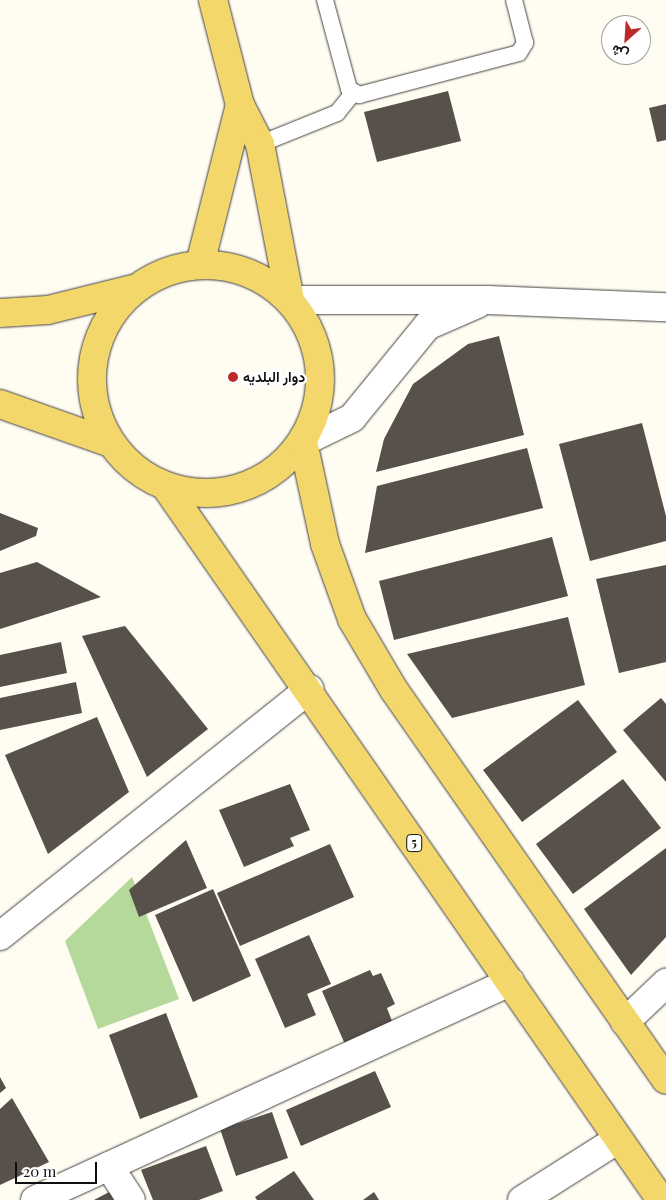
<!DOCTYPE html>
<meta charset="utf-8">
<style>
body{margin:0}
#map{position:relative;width:666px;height:1200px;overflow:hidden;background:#fffcf1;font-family:"Playfair Display",Vazirmatn,serif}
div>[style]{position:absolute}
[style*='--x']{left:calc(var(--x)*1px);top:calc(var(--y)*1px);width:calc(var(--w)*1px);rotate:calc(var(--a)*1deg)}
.forest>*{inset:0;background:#b5d99b}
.building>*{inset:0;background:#57504b}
.roads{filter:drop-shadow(0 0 1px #424242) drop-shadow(0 0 1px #424242)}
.service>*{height:16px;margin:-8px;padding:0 8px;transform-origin:8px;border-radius:8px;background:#fff}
.minor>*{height:28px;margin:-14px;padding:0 14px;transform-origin:14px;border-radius:14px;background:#fff}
.primary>*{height:28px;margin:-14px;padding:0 14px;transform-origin:14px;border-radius:14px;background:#f4d76b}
.primary>.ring{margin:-14px;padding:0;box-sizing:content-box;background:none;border:28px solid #f4d76b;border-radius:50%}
.dots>*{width:14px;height:14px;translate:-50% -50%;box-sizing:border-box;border:2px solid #fff;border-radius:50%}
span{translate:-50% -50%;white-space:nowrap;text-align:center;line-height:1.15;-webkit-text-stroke:5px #fff;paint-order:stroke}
.shield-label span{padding:1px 4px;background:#fff;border:1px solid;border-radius:4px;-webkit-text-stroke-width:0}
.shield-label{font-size:12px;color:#0f0f0f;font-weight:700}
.poi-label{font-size:14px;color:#0f0f0f;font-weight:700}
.left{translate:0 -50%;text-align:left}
.north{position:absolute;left:601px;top:15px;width:50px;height:50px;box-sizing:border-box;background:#fff;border:1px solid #9f9f9f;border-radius:50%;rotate:206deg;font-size:14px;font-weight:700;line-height:20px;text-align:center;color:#0f0f0f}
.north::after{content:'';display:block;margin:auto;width:18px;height:22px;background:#bc2a2c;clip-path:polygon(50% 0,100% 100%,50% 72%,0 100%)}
.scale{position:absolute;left:15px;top:1162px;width:82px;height:22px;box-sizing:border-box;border:2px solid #0f0f0f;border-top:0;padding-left:6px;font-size:15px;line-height:18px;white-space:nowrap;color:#0f0f0f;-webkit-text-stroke:4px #fff;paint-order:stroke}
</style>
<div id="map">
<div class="forest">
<i style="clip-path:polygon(132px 877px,179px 999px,98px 1029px,65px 941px)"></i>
</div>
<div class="building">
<i style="clip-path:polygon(448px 91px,461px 141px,377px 162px,364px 112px)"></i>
<i style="clip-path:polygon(666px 104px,666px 140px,657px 142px,649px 108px)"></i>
<i style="clip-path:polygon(499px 336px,524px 435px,376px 472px,384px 439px,413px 384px,468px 344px)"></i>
<i style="clip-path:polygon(642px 423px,666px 516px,666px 541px,590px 561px,559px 444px)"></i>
<i style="clip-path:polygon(527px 448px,543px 508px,365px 553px,377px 486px)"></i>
<i style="clip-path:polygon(0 513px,38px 528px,36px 536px,0 551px)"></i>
<i style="clip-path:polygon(552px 537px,568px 596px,394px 640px,379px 581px)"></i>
<i style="clip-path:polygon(37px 562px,101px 597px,0 629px,0 573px)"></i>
<i style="clip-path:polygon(666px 565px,666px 662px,619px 673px,596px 579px)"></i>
<i style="clip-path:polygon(568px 617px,585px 685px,452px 718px,407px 654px)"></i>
<i style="clip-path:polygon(125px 626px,208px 729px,147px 777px,82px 636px)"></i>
<i style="clip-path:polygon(61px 642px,67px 673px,0 687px,0 655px)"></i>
<i style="clip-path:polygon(76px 682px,82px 713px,0 730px,0 698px)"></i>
<i style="clip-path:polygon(661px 698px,666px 704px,666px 782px,623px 730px)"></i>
<i style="clip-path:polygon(578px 700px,617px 752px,522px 822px,483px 770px)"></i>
<i style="clip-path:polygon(97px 717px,129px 792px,48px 854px,5px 755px)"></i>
<i style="clip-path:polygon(623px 779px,661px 828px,573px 894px,536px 844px)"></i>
<i style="clip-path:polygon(290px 784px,310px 830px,290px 838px,294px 846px,244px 867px,219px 810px)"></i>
<i style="clip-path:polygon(186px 840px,207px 888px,139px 917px,129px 890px)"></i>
<i style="clip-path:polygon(330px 844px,354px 897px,240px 946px,217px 893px)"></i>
<i style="clip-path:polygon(666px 848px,666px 937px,631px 975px,584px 909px)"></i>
<i style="clip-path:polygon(213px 889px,251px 976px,193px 1002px,155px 915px)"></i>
<i style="clip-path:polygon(309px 935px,331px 984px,307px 994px,316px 1015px,285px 1028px,255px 959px)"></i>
<i style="clip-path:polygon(370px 970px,373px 976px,381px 973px,395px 1004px,387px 1008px,395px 1029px,347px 1049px,322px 991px)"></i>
<i style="clip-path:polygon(166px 1013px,198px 1097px,140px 1119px,109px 1035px)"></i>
<i style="clip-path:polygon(375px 1071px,391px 1107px,301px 1146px,286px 1110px)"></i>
<i style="clip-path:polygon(0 1077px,6px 1088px,0 1093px)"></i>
<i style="clip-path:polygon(12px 1098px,49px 1162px,0 1185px,0 1109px)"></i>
<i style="clip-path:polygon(272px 1112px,288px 1158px,236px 1176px,220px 1129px)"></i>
<i style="clip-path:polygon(206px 1146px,223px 1191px,199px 1200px,153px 1200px,141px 1170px)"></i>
<i style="clip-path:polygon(294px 1171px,314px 1200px,257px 1200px,255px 1197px)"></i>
<i style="clip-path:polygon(111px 1191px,116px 1200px,94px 1200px)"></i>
<i style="clip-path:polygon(374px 1192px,379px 1200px,363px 1200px)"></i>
</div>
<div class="roads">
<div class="service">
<i style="--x:325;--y:0;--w:92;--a:74.9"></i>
<i style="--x:349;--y:89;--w:12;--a:31"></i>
<i style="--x:359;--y:95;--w:165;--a:-14.7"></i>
<i style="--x:519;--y:53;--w:12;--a:-59"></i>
<i style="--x:525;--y:43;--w:44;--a:-104.3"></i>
<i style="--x:260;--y:144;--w:83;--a:-21.9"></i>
<i style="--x:337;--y:113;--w:27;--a:-51"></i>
</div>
<div class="minor">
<i style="--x:290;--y:300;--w:198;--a:0"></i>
<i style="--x:488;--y:300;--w:178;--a:2.3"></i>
<i style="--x:303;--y:442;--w:55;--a:-26.1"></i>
<i style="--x:352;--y:418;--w:119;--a:-50.8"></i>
<i style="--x:427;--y:326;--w:55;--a:-23.7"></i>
<i style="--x:0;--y:936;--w:396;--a:-38.6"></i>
<i style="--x:625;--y:1022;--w:57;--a:-43.6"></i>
<i style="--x:109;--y:1166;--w:40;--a:57.1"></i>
<i style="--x:35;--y:1200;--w:523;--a:-24.65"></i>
<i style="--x:522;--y:1200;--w:112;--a:-32.3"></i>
</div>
<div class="primary">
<i style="--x:213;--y:0;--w:108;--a:75.6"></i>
<i style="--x:240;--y:105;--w:44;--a:62.9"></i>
<i style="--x:260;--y:144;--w:159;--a:79.1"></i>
<i style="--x:200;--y:264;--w:164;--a:-75.9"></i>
<i class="ring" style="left:92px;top:265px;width:200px;height:200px"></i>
<i style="--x:0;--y:313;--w:48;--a:-3.6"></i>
<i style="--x:48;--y:310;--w:88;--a:-13.9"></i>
<i style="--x:0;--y:404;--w:118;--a:19.4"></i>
<i style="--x:303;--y:442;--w:104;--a:77.8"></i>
<i style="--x:325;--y:544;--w:80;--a:70.2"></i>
<i style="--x:352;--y:619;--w:82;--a:59.4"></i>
<i style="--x:394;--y:690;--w:475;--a:55.1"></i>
<i style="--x:166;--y:487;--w:868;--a:55.23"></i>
</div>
</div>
<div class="dots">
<i style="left:233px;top:377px;background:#bc2a2c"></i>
</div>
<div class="shield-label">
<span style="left:414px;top:843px">5</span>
</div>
<div class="poi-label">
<span class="left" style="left:243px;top:377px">دوار البلديه</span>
</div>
<div class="north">ش</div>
<div class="scale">20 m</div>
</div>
